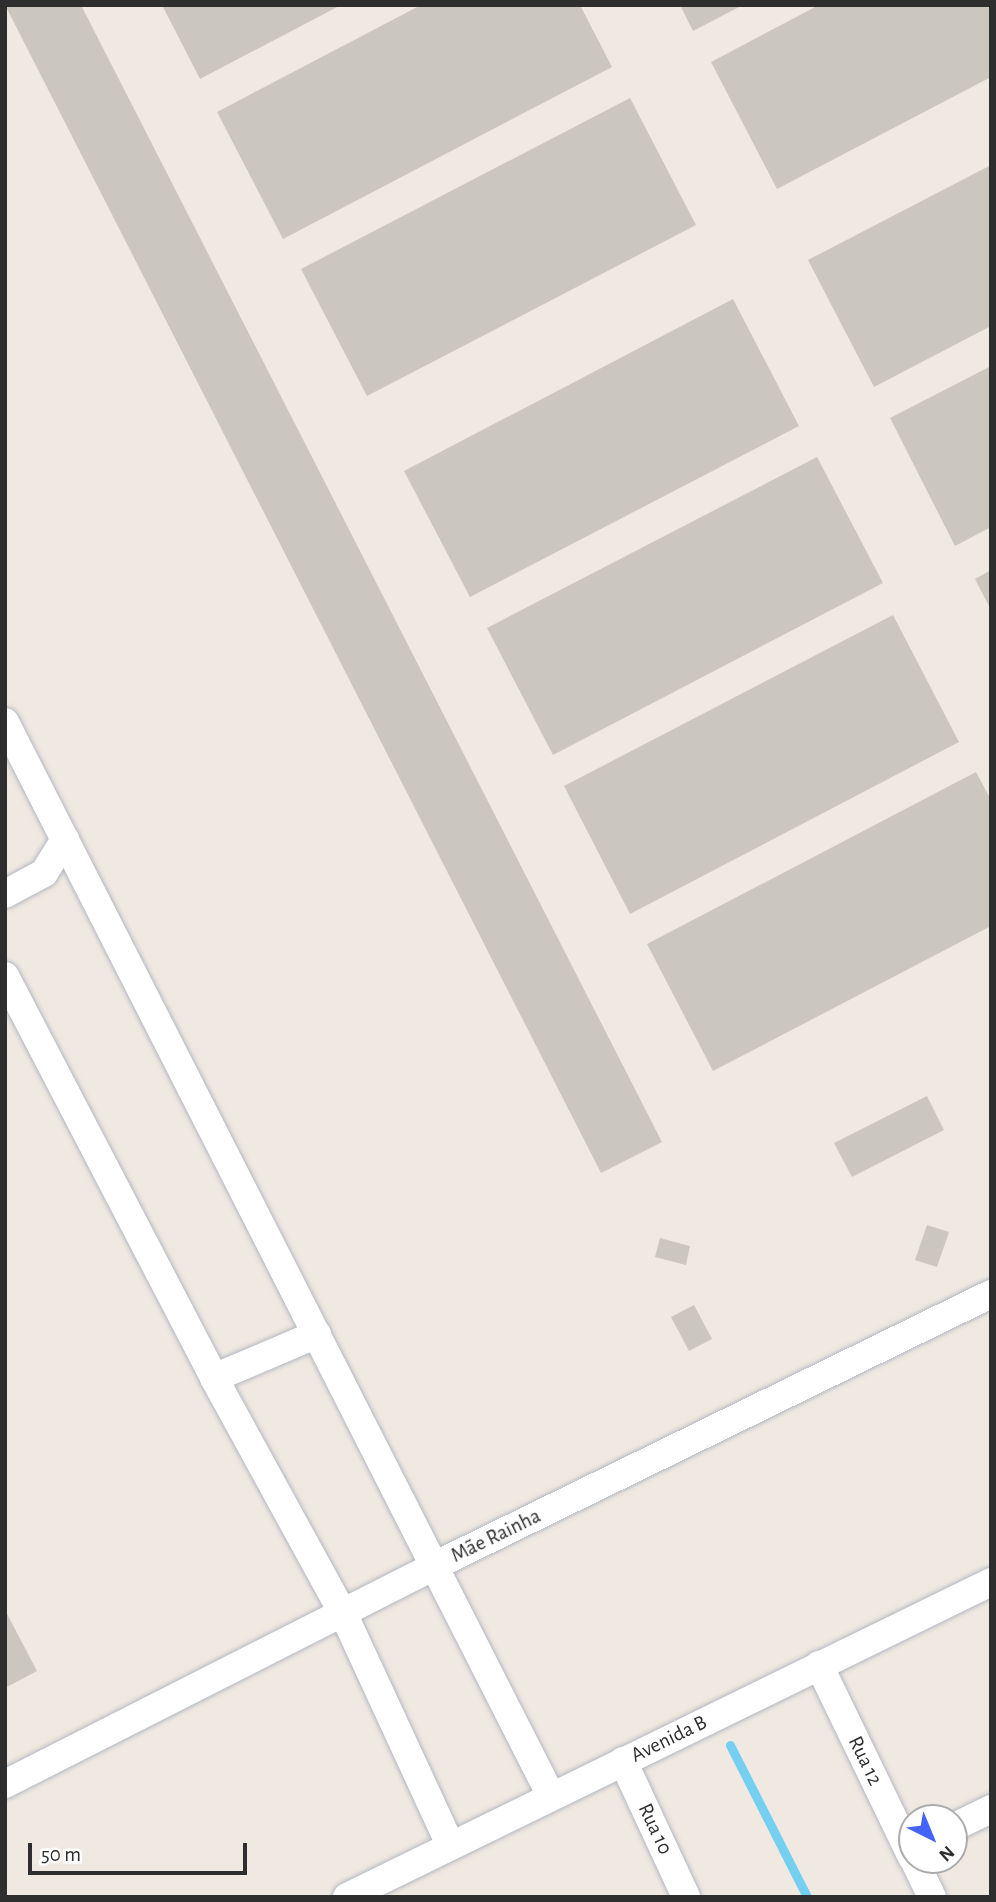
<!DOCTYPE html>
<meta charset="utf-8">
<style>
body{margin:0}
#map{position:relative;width:996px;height:1902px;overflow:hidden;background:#efe9e1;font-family:"Alegreya Sans",sans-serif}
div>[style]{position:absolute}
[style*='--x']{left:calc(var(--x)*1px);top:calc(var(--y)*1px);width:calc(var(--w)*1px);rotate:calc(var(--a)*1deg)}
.stream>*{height:9px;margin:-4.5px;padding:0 4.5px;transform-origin:4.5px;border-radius:4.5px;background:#75cff0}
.building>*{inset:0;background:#cbc7bf}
.roads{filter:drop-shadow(0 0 2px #b4b7c1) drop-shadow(0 0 2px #b4b7c1)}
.minor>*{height:28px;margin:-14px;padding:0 14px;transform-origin:14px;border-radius:14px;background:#fff}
span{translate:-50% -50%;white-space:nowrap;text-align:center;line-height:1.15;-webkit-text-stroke:6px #fff;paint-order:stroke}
.street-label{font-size:21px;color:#2e2e2e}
.frame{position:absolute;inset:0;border:7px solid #2e2e2e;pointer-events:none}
.north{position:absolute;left:898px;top:1804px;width:70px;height:70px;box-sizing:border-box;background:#fff;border:2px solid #ababab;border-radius:50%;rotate:137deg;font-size:19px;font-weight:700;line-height:28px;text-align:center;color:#2e2e2e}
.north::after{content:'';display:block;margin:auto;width:24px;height:32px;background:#4264fb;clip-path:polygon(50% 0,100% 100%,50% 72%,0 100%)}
.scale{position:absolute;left:28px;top:1843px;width:219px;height:32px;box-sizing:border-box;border:4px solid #2e2e2e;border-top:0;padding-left:9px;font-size:21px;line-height:24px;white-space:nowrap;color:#2e2e2e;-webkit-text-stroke:5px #fff;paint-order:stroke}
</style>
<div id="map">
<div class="stream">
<i style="--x:730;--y:1745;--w:170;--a:63.1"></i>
</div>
<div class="building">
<i style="clip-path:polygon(5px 5px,81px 5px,662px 1142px,601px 1173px)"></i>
<i style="clip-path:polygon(162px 5px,341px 5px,200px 79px)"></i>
<i style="clip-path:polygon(421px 5px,580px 5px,612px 67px,283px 239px,217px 112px)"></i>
<i style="clip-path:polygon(680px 5px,743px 5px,693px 31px)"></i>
<i style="clip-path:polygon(819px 5px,991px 5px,991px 77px,777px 189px,711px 62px)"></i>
<i style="clip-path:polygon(630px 98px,696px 225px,367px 396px,301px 269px)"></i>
<i style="clip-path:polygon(991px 165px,991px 326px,874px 387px,808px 260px)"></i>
<i style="clip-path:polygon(733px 299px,799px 426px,470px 597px,404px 471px)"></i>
<i style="clip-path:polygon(991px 366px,991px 527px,955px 546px,890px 418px)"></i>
<i style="clip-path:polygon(817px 457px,883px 583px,553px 755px,487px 628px)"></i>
<i style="clip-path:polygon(991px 570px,991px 610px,975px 579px)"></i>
<i style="clip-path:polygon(893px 615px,959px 742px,630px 914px,564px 786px)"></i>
<i style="clip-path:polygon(976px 772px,991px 800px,991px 926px,713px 1071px,647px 944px)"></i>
<i style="clip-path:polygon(927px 1096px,944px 1130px,852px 1177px,834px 1143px)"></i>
<i style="clip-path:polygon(927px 1225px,949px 1232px,937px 1267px,915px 1260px)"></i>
<i style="clip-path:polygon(660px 1238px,690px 1246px,686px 1265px,655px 1257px)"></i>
<i style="clip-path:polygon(694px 1305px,712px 1339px,689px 1351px,671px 1317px)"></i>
<i style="clip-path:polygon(5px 1610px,37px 1671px,5px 1688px)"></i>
</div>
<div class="roads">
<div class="minor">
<i style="--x:5;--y:722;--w:1205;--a:63.05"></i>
<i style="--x:5;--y:894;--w:44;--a:-28.3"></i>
<i style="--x:44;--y:873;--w:40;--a:-58"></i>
<i style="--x:5;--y:976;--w:453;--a:62.5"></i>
<i style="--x:214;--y:1378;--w:270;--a:61.3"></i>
<i style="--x:344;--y:1615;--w:252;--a:65.2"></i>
<i style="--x:214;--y:1378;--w:112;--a:-23.1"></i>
<i style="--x:819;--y:1665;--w:213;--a:64.2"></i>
<i style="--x:623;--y:1761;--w:150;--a:65.1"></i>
<i style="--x:5;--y:1784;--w:481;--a:-26.9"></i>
<i style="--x:434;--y:1566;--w:620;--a:-26.03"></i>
<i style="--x:954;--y:1827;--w:41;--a:-25.9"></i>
<i style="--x:914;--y:1860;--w:41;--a:64.1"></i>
<i style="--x:347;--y:1897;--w:717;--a:-26.06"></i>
</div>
</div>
<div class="street-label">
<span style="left:496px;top:1536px;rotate:-26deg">Mãe Rainha</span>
<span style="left:669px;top:1739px;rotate:-26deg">Avenida B</span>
<span style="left:865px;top:1761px;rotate:64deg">Rua 12</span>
<span style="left:655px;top:1829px;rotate:65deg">Rua 10</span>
</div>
<div class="frame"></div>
<div class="north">N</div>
<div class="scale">50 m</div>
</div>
